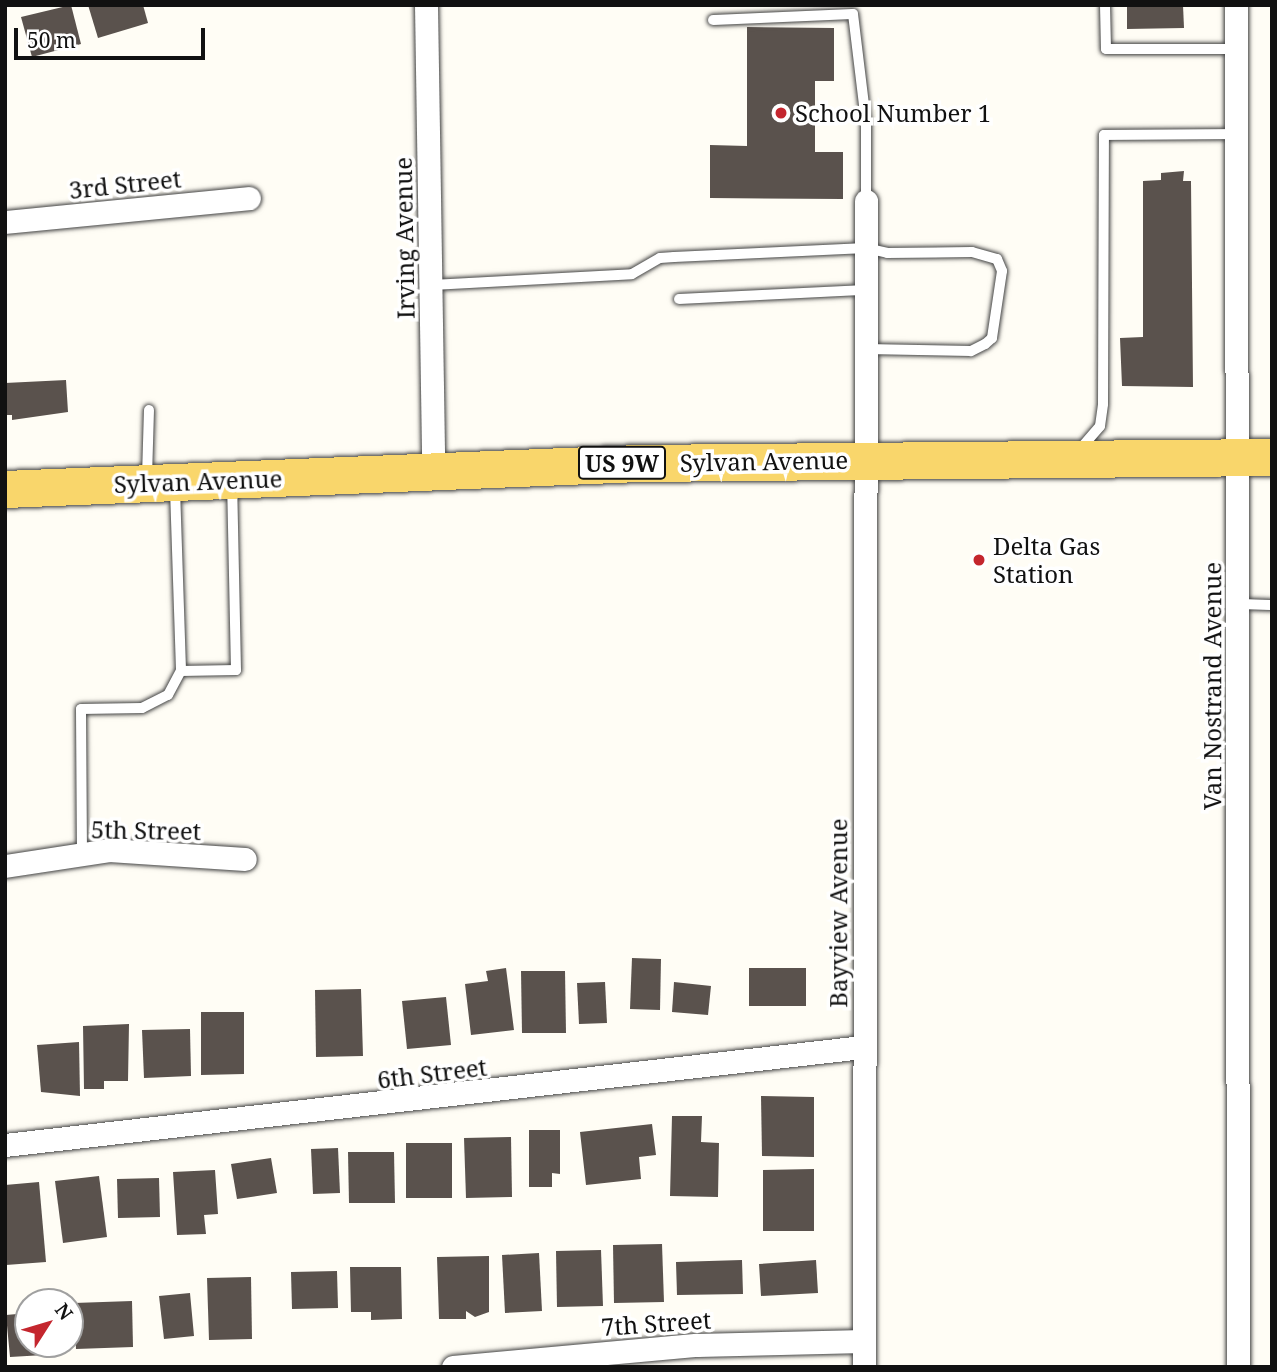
<!DOCTYPE html>
<style>
body{margin:0}
#map{position:relative;width:1277px;height:1372px;overflow:hidden;background:#fffdf5;font-family:"Noto Serif",serif}
div>[style]{position:absolute}
[style*='--x']{left:calc(var(--x)*1px);top:calc(var(--y)*1px);width:calc(var(--w)*1px);rotate:calc(var(--a)*1deg)}
.building>*{inset:0;background:#5a524d}
.roads{filter:drop-shadow(0 0 2px #444) drop-shadow(0 0 2px #444)}
.lane>*{height:10px;margin:-5px;padding:0 5px;transform-origin:5px;border-radius:5px;background:#fff}
.street>*{height:23px;margin:-11.5px;padding:0 11.5px;transform-origin:11.5px;border-radius:11.5px;background:#fff}
.primary>*{height:37px;margin:-18.5px;padding:0 18.5px;transform-origin:18.5px;border-radius:18.5px;background:#f9d66b}
.dots>*{width:19px;height:19px;translate:-50% -50%;box-sizing:border-box;border:4px solid #fff;border-radius:50%}
span{translate:-50% -50%;white-space:nowrap;text-align:center;line-height:1.15;-webkit-text-stroke:7px #fff;paint-order:stroke}
.shield-label span{padding:2px 5px;background:#fff;border:2px solid;border-radius:5px;-webkit-text-stroke-width:0}
.shield-label{font-size:23px;color:#111;font-weight:700}
.poi-label{font-size:24px;color:#111}
.left{translate:0 -50%;text-align:left}
.street-label{font-size:24px;color:#111}
.frame{position:absolute;inset:0;border:7px solid #111;pointer-events:none}
.north{position:absolute;left:14px;top:1288px;width:70px;height:70px;box-sizing:border-box;background:#fff;border:2px solid #a0a0a0;border-radius:50%;rotate:53deg;font-size:19px;font-weight:700;line-height:28px;text-align:center;color:#111}
.north::after{content:'';display:block;margin:auto;width:24px;height:32px;background:#c4262e;clip-path:polygon(50% 0,100% 100%,50% 72%,0 100%)}
.scale{position:absolute;left:14px;top:28px;width:191px;height:32px;box-sizing:border-box;border:4px solid #111;border-top:0;padding-left:9px;font-size:21px;line-height:24px;white-space:nowrap;color:#111;-webkit-text-stroke:5px #fff;paint-order:stroke}
</style>
<div id="map">
<div class="building">
<i style="clip-path:polygon(71px 5px,81px 44px,32px 57px,21px 17px)"></i>
<i style="clip-path:polygon(88px 5px,143px 5px,148px 23px,98px 38px)"></i>
<i style="clip-path:polygon(1127px 5px,1183px 5px,1184px 28px,1127px 29px)"></i>
<i style="clip-path:polygon(747px 27px,834px 28px,834px 81px,815px 81px,815px 152px,843px 152px,843px 199px,710px 198px,710px 145px,747px 146px)"></i>
<i style="clip-path:polygon(1184px 171px,1183px 181px,1191px 181px,1193px 387px,1122px 386px,1120px 338px,1143px 337px,1143px 181px,1161px 180px,1161px 173px)"></i>
<i style="clip-path:polygon(66px 380px,68px 412px,12px 420px,12px 415px,5px 415px,5px 383px)"></i>
<i style="clip-path:polygon(632px 958px,661px 959px,660px 1010px,630px 1009px)"></i>
<i style="clip-path:polygon(506px 968px,514px 1030px,471px 1035px,465px 984px,488px 981px,486px 971px)"></i>
<i style="clip-path:polygon(749px 968px,806px 968px,806px 1006px,749px 1006px)"></i>
<i style="clip-path:polygon(521px 971px,565px 971px,566px 1033px,522px 1033px)"></i>
<i style="clip-path:polygon(605px 982px,607px 1023px,579px 1024px,577px 983px)"></i>
<i style="clip-path:polygon(674px 982px,711px 986px,708px 1015px,672px 1012px)"></i>
<i style="clip-path:polygon(361px 989px,363px 1056px,316px 1057px,315px 990px)"></i>
<i style="clip-path:polygon(446px 997px,451px 1045px,407px 1049px,402px 1001px)"></i>
<i style="clip-path:polygon(201px 1012px,244px 1012px,244px 1074px,201px 1075px)"></i>
<i style="clip-path:polygon(129px 1024px,128px 1081px,104px 1081px,104px 1089px,84px 1089px,83px 1026px)"></i>
<i style="clip-path:polygon(190px 1029px,191px 1076px,144px 1078px,142px 1030px)"></i>
<i style="clip-path:polygon(79px 1042px,80px 1096px,41px 1092px,37px 1045px)"></i>
<i style="clip-path:polygon(761px 1096px,814px 1097px,814px 1157px,762px 1156px)"></i>
<i style="clip-path:polygon(672px 1116px,702px 1116px,701px 1142px,719px 1143px,718px 1197px,670px 1196px)"></i>
<i style="clip-path:polygon(652px 1124px,656px 1155px,639px 1157px,641px 1179px,586px 1185px,580px 1132px)"></i>
<i style="clip-path:polygon(529px 1130px,560px 1130px,560px 1174px,552px 1173px,552px 1187px,529px 1187px)"></i>
<i style="clip-path:polygon(511px 1137px,512px 1197px,466px 1198px,464px 1138px)"></i>
<i style="clip-path:polygon(406px 1143px,452px 1143px,452px 1198px,406px 1198px)"></i>
<i style="clip-path:polygon(338px 1148px,340px 1193px,313px 1194px,311px 1149px)"></i>
<i style="clip-path:polygon(348px 1152px,394px 1152px,395px 1203px,349px 1203px)"></i>
<i style="clip-path:polygon(271px 1158px,277px 1193px,237px 1199px,231px 1164px)"></i>
<i style="clip-path:polygon(814px 1169px,814px 1231px,763px 1231px,763px 1170px)"></i>
<i style="clip-path:polygon(215px 1170px,218px 1214px,204px 1215px,206px 1234px,177px 1235px,173px 1172px)"></i>
<i style="clip-path:polygon(99px 1176px,107px 1237px,63px 1243px,55px 1181px)"></i>
<i style="clip-path:polygon(159px 1178px,160px 1217px,118px 1218px,117px 1179px)"></i>
<i style="clip-path:polygon(39px 1182px,46px 1262px,6px 1265px,5px 1185px)"></i>
<i style="clip-path:polygon(662px 1244px,664px 1302px,614px 1303px,613px 1245px)"></i>
<i style="clip-path:polygon(601px 1250px,603px 1306px,557px 1307px,556px 1251px)"></i>
<i style="clip-path:polygon(539px 1253px,542px 1311px,505px 1313px,502px 1255px)"></i>
<i style="clip-path:polygon(489px 1256px,489px 1312px,475px 1317px,466px 1311px,466px 1319px,439px 1319px,437px 1257px)"></i>
<i style="clip-path:polygon(742px 1260px,743px 1294px,677px 1295px,676px 1262px)"></i>
<i style="clip-path:polygon(816px 1260px,818px 1293px,761px 1296px,759px 1264px)"></i>
<i style="clip-path:polygon(350px 1267px,401px 1267px,402px 1319px,371px 1320px,371px 1312px,351px 1312px)"></i>
<i style="clip-path:polygon(337px 1271px,338px 1308px,292px 1309px,291px 1272px)"></i>
<i style="clip-path:polygon(251px 1277px,252px 1339px,209px 1340px,207px 1278px)"></i>
<i style="clip-path:polygon(190px 1293px,194px 1336px,164px 1339px,159px 1296px)"></i>
<i style="clip-path:polygon(132px 1301px,133px 1347px,76px 1349px,74px 1303px)"></i>
<i style="clip-path:polygon(28px 1313px,28px 1344px,43px 1344px,44px 1355px,10px 1357px,6px 1315px)"></i>
</div>
<div class="roads">
<div class="lane">
<i style="--x:1105;--y:5;--w:44;--a:88.7"></i>
<i style="--x:1106;--y:49;--w:129;--a:0"></i>
<i style="--x:713;--y:20;--w:140;--a:-2.5"></i>
<i style="--x:853;--y:14;--w:108;--a:83.1"></i>
<i style="--x:866;--y:121;--w:80;--a:90"></i>
<i style="--x:432;--y:285;--w:200;--a:-3.1"></i>
<i style="--x:632;--y:274;--w:32;--a:-30"></i>
<i style="--x:660;--y:258;--w:14;--a:-4"></i>
<i style="--x:674;--y:257;--w:192;--a:-2.7"></i>
<i style="--x:866;--y:248;--w:22;--a:13"></i>
<i style="--x:887;--y:253;--w:85;--a:-0.7"></i>
<i style="--x:972;--y:252;--w:26;--a:16"></i>
<i style="--x:997;--y:259;--w:13;--a:67"></i>
<i style="--x:1002;--y:271;--w:68;--a:98.5"></i>
<i style="--x:992;--y:338;--w:9;--a:139"></i>
<i style="--x:985;--y:344;--w:16;--a:153"></i>
<i style="--x:971;--y:351;--w:105;--a:-178.9"></i>
<i style="--x:679;--y:299;--w:187;--a:-2.8"></i>
<i style="--x:1081;--y:448;--w:29;--a:-49"></i>
<i style="--x:1100;--y:426;--w:22;--a:-82"></i>
<i style="--x:1103;--y:404;--w:269;--a:-89.8"></i>
<i style="--x:1104;--y:135;--w:132;--a:-0.4"></i>
<i style="--x:147;--y:477;--w:67;--a:-88.3"></i>
<i style="--x:175;--y:489;--w:182;--a:88.1"></i>
<i style="--x:181;--y:671;--w:55;--a:-1"></i>
<i style="--x:236;--y:670;--w:184;--a:-91.2"></i>
<i style="--x:1239;--y:604;--w:33;--a:2"></i>
<i style="--x:82;--y:854;--w:145;--a:-90.4"></i>
<i style="--x:81;--y:709;--w:61;--a:-0.9"></i>
<i style="--x:142;--y:708;--w:29;--a:-27"></i>
<i style="--x:168;--y:695;--w:27;--a:-62"></i>
</div>
<div class="street">
<i style="--x:426;--y:5;--w:466;--a:89.1"></i>
<i style="--x:1236;--y:5;--w:1362;--a:89.92"></i>
<i style="--x:5;--y:222;--w:245;--a:-5.6"></i>
<i style="--x:5;--y:866;--w:105;--a:-8.7"></i>
<i style="--x:109;--y:850;--w:136;--a:3.8"></i>
<i style="--x:5;--y:1145;--w:864;--a:-6.52"></i>
<i style="--x:453;--y:1367;--w:245;--a:-5.2"></i>
<i style="--x:697;--y:1345;--w:167;--a:-1.4"></i>
<i style="--x:864;--y:1367;--w:1166;--a:-89.9"></i>
</div>
<div class="primary">
<i style="--x:5;--y:489;--w:634;--a:-2.35"></i>
<i style="--x:638;--y:463;--w:634;--a:-0.54"></i>
</div>
</div>
<div class="dots">
<i style="left:781px;top:113px;background:#c4262e"></i>
<i style="left:979px;top:560px;background:#c4262e"></i>
</div>
<div class="shield-label">
<span style="left:622px;top:463px">US 9W</span>
</div>
<div class="poi-label">
<span class="left" style="left:795px;top:113px">School Number 1</span>
<span class="left" style="left:993px;top:560px">Delta Gas<br>Station</span>
</div>
<div class="street-label">
<span style="left:125px;top:184px;rotate:-6deg">3rd Street</span>
<span style="left:404px;top:238px;rotate:-91deg">Irving Avenue</span>
<span style="left:764px;top:461px;rotate:-1deg">Sylvan Avenue</span>
<span style="left:198px;top:481px;rotate:-2deg">Sylvan Avenue</span>
<span style="left:1212px;top:686px;rotate:-90deg">Van Nostrand Avenue</span>
<span style="left:146px;top:830px;rotate:1deg">5th Street</span>
<span style="left:838px;top:913px;rotate:-90deg">Bayview Avenue</span>
<span style="left:432px;top:1073px;rotate:-7deg">6th Street</span>
<span style="left:656px;top:1323px;rotate:-4deg">7th Street</span>
</div>
<div class="frame"></div>
<div class="north">N</div>
<div class="scale">50 m</div>
</div>
